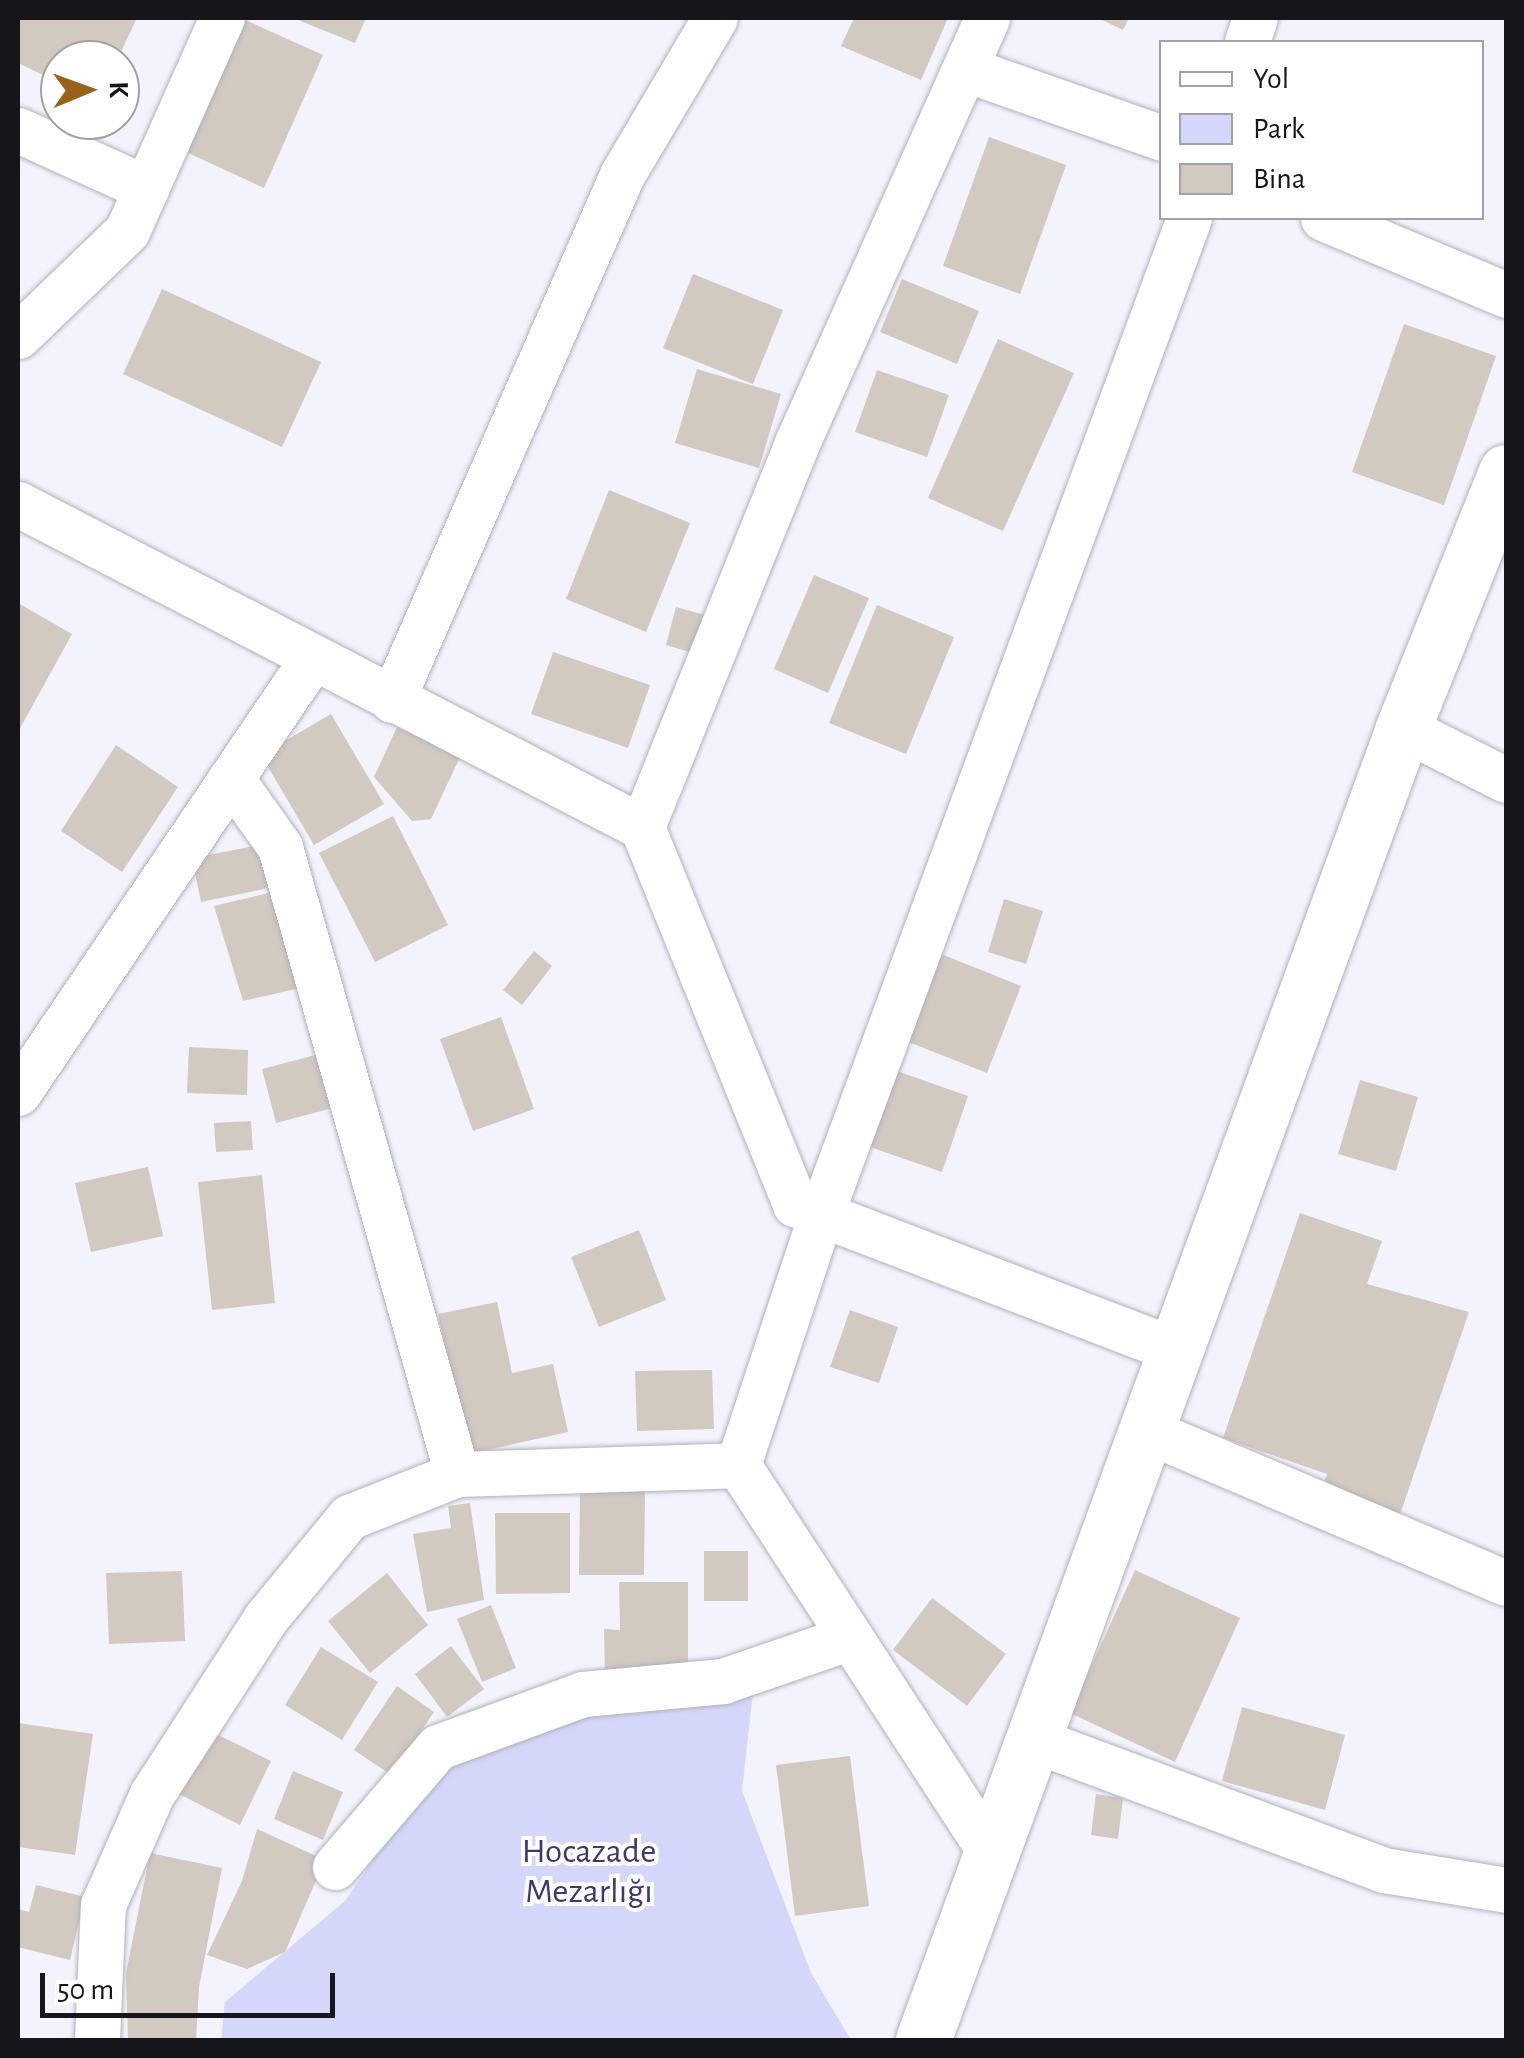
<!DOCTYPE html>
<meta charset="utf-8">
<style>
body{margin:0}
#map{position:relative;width:1524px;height:2058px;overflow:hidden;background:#f2f3fd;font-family:"Alegreya Sans",sans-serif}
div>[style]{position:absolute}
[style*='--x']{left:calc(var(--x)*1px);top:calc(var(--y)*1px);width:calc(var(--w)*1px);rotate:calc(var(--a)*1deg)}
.green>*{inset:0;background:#d4d7f9}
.building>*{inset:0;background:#d2c9c1}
.roads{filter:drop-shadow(0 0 2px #b0b1bb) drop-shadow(0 0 2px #b0b1bb)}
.street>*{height:45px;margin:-22.5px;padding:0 22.5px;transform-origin:22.5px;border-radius:22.5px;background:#fff}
.secondary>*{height:55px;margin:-27.5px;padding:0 27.5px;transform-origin:27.5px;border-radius:27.5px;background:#fff}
span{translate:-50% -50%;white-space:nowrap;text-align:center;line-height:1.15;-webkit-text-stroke:8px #fff;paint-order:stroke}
.park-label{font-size:35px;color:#3a3971}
.frame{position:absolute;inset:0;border:20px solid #16161a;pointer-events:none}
.legend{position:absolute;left:1159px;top:40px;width:325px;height:180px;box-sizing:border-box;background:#fff;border:2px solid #a2a2a3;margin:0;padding:12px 18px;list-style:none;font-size:30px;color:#16161a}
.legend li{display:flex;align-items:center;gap:20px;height:50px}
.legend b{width:50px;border:2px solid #a2a2a3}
.north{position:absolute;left:40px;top:40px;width:100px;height:100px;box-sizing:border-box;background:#fff;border:2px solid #a2a2a3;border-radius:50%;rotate:89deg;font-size:28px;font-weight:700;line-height:40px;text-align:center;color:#16161a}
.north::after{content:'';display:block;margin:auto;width:35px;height:45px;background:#99621b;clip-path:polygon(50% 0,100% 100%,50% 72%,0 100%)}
.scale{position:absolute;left:40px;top:1973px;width:295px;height:45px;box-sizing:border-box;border:5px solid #16161a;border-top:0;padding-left:12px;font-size:30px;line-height:35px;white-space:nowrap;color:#16161a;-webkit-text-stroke:8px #fff;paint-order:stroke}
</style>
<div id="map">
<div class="green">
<i style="clip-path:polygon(616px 1681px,753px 1691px,742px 1791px,811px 1973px,851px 2040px,221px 2040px,225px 2002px,345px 1901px,453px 1743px)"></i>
</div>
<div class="building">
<i style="clip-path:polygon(18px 18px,137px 18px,117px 60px,60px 60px,60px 83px,18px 63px)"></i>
<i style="clip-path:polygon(293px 18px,366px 18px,355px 43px)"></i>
<i style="clip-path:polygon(854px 18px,948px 18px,921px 80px,841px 46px)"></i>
<i style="clip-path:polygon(1098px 18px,1129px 18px,1123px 30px)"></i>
<i style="clip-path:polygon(243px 19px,323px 55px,264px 188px,184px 151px)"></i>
<i style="clip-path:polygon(989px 137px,1066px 165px,1020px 294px,943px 266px)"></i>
<i style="clip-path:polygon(693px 274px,783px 310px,753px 384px,663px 348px)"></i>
<i style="clip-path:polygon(902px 279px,979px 311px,957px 364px,880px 332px)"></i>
<i style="clip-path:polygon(162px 289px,321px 362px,282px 447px,123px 374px)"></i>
<i style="clip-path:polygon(1404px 324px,1496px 356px,1444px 505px,1352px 472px)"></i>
<i style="clip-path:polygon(998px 339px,1074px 373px,1003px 531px,928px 498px)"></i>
<i style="clip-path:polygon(697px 369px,781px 394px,759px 468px,675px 443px)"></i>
<i style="clip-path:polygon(877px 370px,949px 395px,927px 457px,855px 432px)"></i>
<i style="clip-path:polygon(609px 490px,690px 523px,646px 632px,566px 599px)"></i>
<i style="clip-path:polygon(814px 575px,869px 598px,828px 693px,774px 669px)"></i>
<i style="clip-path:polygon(18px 603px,72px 634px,18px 732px)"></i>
<i style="clip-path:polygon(877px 605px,954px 637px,906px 754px,829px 723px)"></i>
<i style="clip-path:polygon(676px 607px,709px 616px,699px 655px,666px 645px)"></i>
<i style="clip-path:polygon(553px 652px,650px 685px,628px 748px,531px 714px)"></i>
<i style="clip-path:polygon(331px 714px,384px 804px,314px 845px,261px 755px)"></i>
<i style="clip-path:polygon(397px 727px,460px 757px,431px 819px,412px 821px,374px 777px)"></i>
<i style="clip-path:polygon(116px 745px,178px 787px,122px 872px,61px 831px)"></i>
<i style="clip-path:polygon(393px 816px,448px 925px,375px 962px,319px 853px)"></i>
<i style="clip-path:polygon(265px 844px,274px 887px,201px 902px,192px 858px)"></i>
<i style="clip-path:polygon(282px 890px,304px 987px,243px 1001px,214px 906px)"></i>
<i style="clip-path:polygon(1004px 899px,1043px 911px,1026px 964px,988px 952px)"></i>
<i style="clip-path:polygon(931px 950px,1021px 986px,987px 1073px,896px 1037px)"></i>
<i style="clip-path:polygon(534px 951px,552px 966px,522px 1005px,503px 990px)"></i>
<i style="clip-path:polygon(501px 1017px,534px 1109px,473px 1131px,440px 1039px)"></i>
<i style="clip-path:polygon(189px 1047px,248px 1050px,247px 1095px,187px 1093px)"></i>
<i style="clip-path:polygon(323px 1053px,337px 1107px,276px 1123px,262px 1069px)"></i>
<i style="clip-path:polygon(897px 1071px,968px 1096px,942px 1172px,870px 1147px)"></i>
<i style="clip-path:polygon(1360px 1080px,1418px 1097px,1396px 1171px,1338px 1154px)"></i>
<i style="clip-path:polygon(251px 1121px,253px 1150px,216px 1152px,214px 1123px)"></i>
<i style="clip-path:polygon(148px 1167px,163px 1236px,91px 1252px,75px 1183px)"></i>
<i style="clip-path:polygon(262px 1175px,275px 1303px,212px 1310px,198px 1182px)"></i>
<i style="clip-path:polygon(1300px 1213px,1382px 1241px,1367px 1284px,1469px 1312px,1390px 1544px,1312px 1517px,1327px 1474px,1223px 1438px)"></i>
<i style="clip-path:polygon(639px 1230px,666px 1300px,599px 1327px,571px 1257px)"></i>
<i style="clip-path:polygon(497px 1302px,512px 1373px,553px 1364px,568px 1432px,469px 1454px,438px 1314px)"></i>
<i style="clip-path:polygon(850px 1310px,898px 1327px,879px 1383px,830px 1367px)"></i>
<i style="clip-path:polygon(712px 1370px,714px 1429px,637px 1431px,635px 1371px)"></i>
<i style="clip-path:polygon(580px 1490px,645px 1491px,644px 1575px,579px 1575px)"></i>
<i style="clip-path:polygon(470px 1503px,484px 1600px,427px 1612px,413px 1534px,451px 1528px,448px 1506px)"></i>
<i style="clip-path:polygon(495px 1513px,570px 1513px,570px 1593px,496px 1594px)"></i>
<i style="clip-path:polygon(704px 1551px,748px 1551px,748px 1601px,704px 1601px)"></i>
<i style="clip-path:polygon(1135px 1570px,1240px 1618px,1175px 1762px,1070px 1713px)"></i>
<i style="clip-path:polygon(182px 1571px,185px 1641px,109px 1644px,106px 1573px)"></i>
<i style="clip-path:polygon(387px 1573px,428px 1625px,370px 1673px,328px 1621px)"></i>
<i style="clip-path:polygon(619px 1582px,688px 1582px,688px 1673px,605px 1673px,604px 1629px,620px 1630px)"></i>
<i style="clip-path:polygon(932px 1598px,1006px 1654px,967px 1706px,893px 1650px)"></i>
<i style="clip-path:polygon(491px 1605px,516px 1668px,482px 1682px,457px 1619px)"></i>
<i style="clip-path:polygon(451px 1646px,484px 1689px,447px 1717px,415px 1674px)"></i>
<i style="clip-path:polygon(321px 1647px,378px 1682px,342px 1740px,285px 1705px)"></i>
<i style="clip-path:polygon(397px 1686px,434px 1712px,391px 1775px,354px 1750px)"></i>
<i style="clip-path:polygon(1242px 1707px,1345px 1735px,1325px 1810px,1222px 1781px)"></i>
<i style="clip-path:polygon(18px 1723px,93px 1734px,75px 1855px,18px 1847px)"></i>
<i style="clip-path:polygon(208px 1730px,271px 1761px,240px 1825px,177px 1793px)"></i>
<i style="clip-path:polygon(850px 1756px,869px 1906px,795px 1916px,776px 1765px)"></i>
<i style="clip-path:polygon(293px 1771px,343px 1792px,323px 1840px,274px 1819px)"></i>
<i style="clip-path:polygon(1096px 1794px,1123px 1798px,1118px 1839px,1091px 1835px)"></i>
<i style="clip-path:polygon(257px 1829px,325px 1860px,285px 1952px,247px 1969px,207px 1955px,242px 1881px)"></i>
<i style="clip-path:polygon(150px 1853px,222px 1868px,199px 1987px,196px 2040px,128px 2040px,126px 1973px)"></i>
<i style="clip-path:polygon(36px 1885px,85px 1897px,70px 1960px,18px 1947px,18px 1909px,29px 1912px)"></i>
</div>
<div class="roads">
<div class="street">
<i style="--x:1247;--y:42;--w:25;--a:-72"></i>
<i style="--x:968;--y:70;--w:206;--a:19.3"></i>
<i style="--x:18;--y:130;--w:141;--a:24.4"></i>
<i style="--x:1323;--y:218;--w:199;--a:22.8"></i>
<i style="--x:18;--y:336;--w:151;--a:-43.9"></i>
<i style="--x:127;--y:231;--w:233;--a:-66"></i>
<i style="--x:18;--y:504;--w:703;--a:27.37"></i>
<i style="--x:642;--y:827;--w:407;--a:67.9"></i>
<i style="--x:795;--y:1204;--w:405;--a:21"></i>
<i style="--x:392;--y:700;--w:573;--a:-66.34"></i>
<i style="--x:622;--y:175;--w:182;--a:-59.4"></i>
<i style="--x:1403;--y:728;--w:115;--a:26.8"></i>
<i style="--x:231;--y:778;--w:85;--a:54.6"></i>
<i style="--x:280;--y:847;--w:652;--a:74.24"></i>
<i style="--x:642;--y:827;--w:414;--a:-68"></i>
<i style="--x:797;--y:443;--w:466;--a:-65.9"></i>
<i style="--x:18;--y:1093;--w:524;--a:-55.89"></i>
<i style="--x:1143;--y:1429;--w:394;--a:23"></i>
<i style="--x:1029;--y:1738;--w:378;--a:20.4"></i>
<i style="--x:1383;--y:1870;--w:125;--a:9.2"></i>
<i style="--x:989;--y:1850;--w:460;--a:-123.1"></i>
<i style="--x:738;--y:1465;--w:264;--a:-71.7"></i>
<i style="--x:821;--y:1214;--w:1062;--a:-69.72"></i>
<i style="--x:335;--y:1867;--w:158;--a:-49.4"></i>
<i style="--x:438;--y:1747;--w:154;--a:-20.1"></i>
<i style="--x:583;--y:1694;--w:141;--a:-5.3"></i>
<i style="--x:723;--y:1681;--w:132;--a:-19"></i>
<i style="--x:97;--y:2040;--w:135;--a:-87.5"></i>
<i style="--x:103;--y:1905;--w:121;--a:-66.2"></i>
<i style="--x:152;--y:1794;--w:208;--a:-57.1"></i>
<i style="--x:265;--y:1619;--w:132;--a:-50.5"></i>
<i style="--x:349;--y:1517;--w:116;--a:-21.7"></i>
<i style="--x:457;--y:1474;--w:281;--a:-1.8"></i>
</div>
<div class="secondary">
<i style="--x:923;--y:2040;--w:1397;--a:-69.9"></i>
<i style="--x:1403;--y:728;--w:276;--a:-68.1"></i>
</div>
</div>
<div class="park-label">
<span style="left:589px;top:1872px">Hocazade<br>Mezarlığı</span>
</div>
<div class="frame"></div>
<ul class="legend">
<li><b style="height:12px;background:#fff"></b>Yol</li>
<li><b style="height:28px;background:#d4d7f9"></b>Park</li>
<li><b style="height:28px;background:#d2c9c1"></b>Bina</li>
</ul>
<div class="north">K</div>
<div class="scale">50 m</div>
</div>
